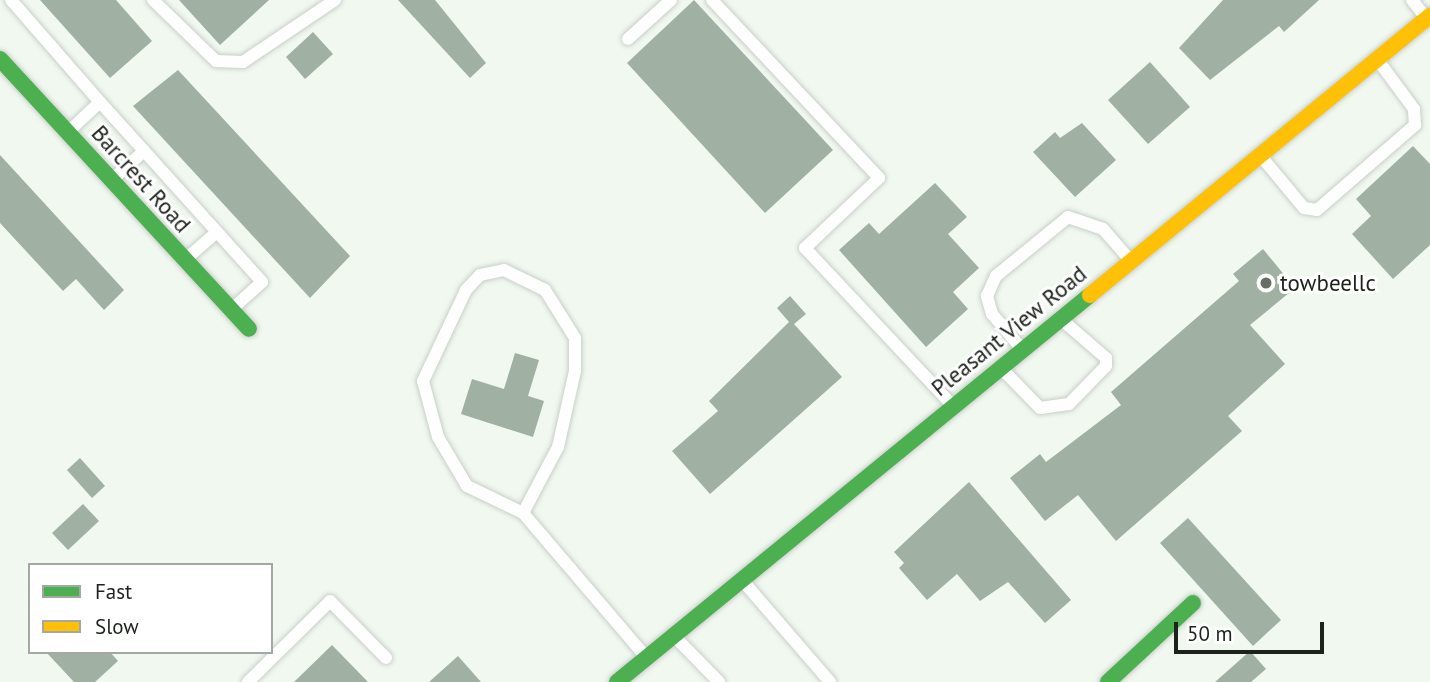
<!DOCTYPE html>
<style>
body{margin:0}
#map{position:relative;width:1430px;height:682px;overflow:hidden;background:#f0f8f0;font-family:"PT Sans",sans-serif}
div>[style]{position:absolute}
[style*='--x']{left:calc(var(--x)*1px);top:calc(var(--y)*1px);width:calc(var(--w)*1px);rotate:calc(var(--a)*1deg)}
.building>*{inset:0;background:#a0b0a2}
.roads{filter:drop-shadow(0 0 2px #c9cfc9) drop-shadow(0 0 2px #c9cfc9)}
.lane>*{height:12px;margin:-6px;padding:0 6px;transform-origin:6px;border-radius:6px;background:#fdfefd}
.fast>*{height:16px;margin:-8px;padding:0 8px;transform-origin:8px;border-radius:8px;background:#4caf50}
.slow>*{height:16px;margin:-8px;padding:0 8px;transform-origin:8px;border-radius:8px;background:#ffc107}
.dots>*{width:19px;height:19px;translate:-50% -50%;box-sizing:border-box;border:4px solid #fff;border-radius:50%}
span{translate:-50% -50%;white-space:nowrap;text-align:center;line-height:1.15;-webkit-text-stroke:6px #fff;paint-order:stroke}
.street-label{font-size:23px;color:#1d221d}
.poi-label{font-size:23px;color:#1d221d}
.left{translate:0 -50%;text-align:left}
.legend{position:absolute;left:28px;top:563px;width:245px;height:91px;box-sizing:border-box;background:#fff;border:2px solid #a5a7a5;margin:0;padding:9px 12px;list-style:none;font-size:21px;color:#1d221d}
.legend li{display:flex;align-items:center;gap:14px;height:35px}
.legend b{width:35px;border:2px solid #a5a7a5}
.scale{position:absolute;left:1174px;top:622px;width:150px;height:32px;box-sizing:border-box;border:4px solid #1d221d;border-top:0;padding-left:9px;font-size:21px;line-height:24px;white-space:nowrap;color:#1d221d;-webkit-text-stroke:5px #fff;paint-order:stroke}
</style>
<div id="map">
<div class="building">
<i style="clip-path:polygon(40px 0,116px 0,152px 41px,110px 78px)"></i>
<i style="clip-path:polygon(179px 0,269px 0,220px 45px)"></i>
<i style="clip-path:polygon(398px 0,435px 0,486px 63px,470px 78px)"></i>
<i style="clip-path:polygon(694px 0,833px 150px,765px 213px,627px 63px)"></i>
<i style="clip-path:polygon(1223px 0,1319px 0,1284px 32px,1279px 26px,1210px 80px,1179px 48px)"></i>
<i style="clip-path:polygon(313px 32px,333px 54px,305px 79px,286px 57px)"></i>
<i style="clip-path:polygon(1150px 62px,1190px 107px,1148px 144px,1108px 100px)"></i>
<i style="clip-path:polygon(178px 70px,350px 256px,310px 298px,133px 106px)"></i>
<i style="clip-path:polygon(1082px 123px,1116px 160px,1075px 197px,1033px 152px,1055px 132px,1060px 138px)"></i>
<i style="clip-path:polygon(1413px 146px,1430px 164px,1430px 245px,1393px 279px,1352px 234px,1371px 216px,1356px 199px)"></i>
<i style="clip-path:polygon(0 155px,124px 290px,104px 310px,76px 279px,63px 291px,0 223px)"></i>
<i style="clip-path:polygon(935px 183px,967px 217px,948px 234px,979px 268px,953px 292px,968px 309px,926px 347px,839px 250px,869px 223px,879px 234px)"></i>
<i style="clip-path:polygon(1263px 249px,1295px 288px,1250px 325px,1285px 364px,1228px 416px,1242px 431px,1116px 541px,1078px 495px,1045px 521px,1010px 478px,1040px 454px,1046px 462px,1121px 405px,1111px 392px,1239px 281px,1233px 274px)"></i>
<i style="clip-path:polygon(790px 296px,806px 314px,794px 324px,842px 377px,710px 494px,672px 451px,718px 411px,709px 401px,789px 322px,777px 308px)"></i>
<i style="clip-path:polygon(515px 353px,539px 360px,528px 396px,544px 401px,533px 437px,461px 414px,472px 379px,504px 389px)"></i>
<i style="clip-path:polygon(80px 458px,105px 486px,92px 498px,67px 470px)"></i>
<i style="clip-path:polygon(969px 482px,1071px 600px,1045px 623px,1008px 582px,980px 601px,957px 574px,927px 600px,899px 568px,904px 563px,894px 552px)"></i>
<i style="clip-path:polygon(83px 504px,99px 521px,68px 550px,52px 533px)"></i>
<i style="clip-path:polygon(1188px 518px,1281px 620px,1253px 646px,1160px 543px)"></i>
<i style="clip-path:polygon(332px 645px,368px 682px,294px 682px)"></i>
<i style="clip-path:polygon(1250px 651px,1266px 669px,1251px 682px,1215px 682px)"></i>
<i style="clip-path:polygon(46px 652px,110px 652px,118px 661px,95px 682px,74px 682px)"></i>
<i style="clip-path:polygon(458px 656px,481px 682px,429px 682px)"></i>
</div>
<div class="roads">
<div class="lane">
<i style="--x:11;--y:0;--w:135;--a:48.9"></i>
<i style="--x:153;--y:0;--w:88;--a:44.1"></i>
<i style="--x:216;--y:61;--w:27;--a:2"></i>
<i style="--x:243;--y:62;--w:111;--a:-34"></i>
<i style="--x:712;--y:0;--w:244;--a:46.8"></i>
<i style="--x:879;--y:178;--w:102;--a:136.6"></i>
<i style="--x:805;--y:248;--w:216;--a:46.9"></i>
<i style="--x:1412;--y:0;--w:24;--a:52"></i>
<i style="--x:628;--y:39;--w:58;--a:-42.2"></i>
<i style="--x:68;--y:132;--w:44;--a:-43.2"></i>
<i style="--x:100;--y:102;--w:242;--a:48"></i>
<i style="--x:262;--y:282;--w:42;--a:137.9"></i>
<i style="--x:1260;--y:155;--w:69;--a:50.3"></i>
<i style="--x:1304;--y:208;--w:13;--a:9"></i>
<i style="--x:1317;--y:210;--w:130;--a:-40.9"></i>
<i style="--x:1415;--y:125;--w:16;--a:-94"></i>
<i style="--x:1414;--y:109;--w:62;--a:-126.5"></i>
<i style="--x:113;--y:179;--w:42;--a:-42.1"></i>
<i style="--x:186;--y:259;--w:41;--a:-41.1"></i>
<i style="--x:1022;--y:349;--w:46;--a:-130.6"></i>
<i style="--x:992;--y:314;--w:19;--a:-106"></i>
<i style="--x:987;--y:296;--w:22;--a:-66"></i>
<i style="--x:996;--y:276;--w:93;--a:-39.3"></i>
<i style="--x:1068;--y:217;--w:37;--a:19"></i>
<i style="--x:1103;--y:229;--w:43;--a:48.8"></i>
<i style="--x:1001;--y:368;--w:56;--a:45.7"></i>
<i style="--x:1040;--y:408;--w:29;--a:-8"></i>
<i style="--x:1069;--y:404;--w:53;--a:-45.8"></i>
<i style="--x:1106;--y:366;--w:8;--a:-90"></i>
<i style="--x:1106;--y:358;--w:60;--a:-139.1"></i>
<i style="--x:523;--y:513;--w:75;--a:-62.1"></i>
<i style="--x:558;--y:447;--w:78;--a:-77.4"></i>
<i style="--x:575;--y:371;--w:33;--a:-90"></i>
<i style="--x:575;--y:338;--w:57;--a:-122"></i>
<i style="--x:545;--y:290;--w:46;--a:-154"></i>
<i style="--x:504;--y:270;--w:25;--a:168"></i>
<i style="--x:480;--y:275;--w:21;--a:133"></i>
<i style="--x:466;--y:290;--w:101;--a:115.3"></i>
<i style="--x:423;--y:381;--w:58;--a:75"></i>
<i style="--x:438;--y:437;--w:57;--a:59.4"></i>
<i style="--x:467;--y:486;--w:62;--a:25.7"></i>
<i style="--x:523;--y:513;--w:191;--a:49.5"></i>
<i style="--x:742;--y:580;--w:135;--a:49.2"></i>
<i style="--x:675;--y:637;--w:63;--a:45.6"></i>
<i style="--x:248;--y:682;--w:115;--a:-44.6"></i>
<i style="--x:330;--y:601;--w:80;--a:45.5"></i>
</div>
<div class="fast">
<i style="--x:0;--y:59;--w:367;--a:47.3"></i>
<i style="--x:617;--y:682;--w:611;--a:-39.29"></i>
<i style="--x:1108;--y:682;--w:116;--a:-42.9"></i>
</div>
<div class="slow">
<i style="--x:1090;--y:295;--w:440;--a:-39.4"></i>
</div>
</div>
<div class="dots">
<i style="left:1266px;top:283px;background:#676d67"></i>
</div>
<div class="street-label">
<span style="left:141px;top:179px;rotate:48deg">Barcrest Road</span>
<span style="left:1009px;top:331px;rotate:-39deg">Pleasant View Road</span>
</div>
<div class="poi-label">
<span class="left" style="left:1280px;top:283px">towbeellc</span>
</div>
<ul class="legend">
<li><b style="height:9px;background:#4caf50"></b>Fast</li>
<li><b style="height:9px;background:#ffc107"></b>Slow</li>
</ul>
<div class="scale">50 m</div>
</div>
